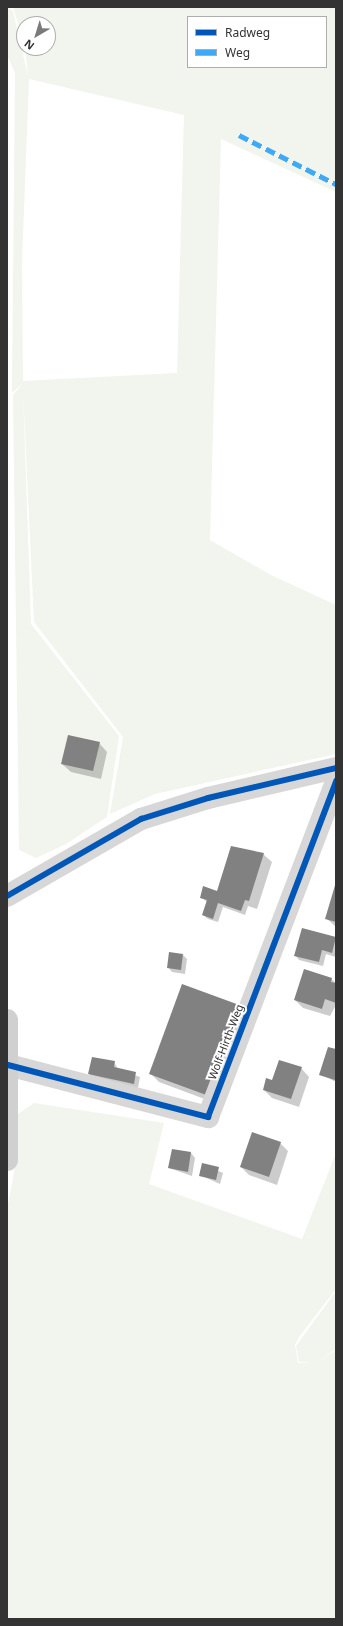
<!DOCTYPE html>
<style>
body{margin:0}
#map{position:relative;width:343px;height:1626px;overflow:hidden;background:#fff;font-family:"Noto Sans",sans-serif}
div>[style]{position:absolute}
[style*='--x']{left:calc(var(--x)*1px);top:calc(var(--y)*1px);width:calc(var(--w)*1px);rotate:calc(var(--a)*1deg)}
.green>*{inset:0;background:#f1f5ed}
.shadow>*{inset:0;background:#0003}
.building>*{inset:0;background:#818181}
.street>*{height:22px;margin:-11px;padding:0 11px;transform-origin:11px;border-radius:11px;background:#d7d7d7}
.secondary>*{height:22px;margin:-11px;padding:0 11px;transform-origin:11px;border-radius:11px;background:#d0d0d0}
.quiet>*{height:5px;margin-top:-2.5px;transform-origin:0;background:repeating-linear-gradient(90deg,#3fa9f5 0 10px,transparent 0 15px)}
.cycleway>*{height:6px;margin:-3px;padding:0 3px;transform-origin:3px;border-radius:3px;background:#0057b8}
span{translate:-50% -50%;white-space:nowrap;text-align:center;line-height:1.15;-webkit-text-stroke:4px #fff;paint-order:stroke}
.street-label{font-size:11px;color:#333}
.frame{position:absolute;inset:0;border:8px solid #333;pointer-events:none}
.legend{position:absolute;left:187px;top:16px;width:140px;height:52px;box-sizing:border-box;background:#fff;border:1px solid #adadad;margin:0;padding:5px 7px;list-style:none;font-size:12px;color:#333}
.legend li{display:flex;align-items:center;gap:8px;height:20px}
.legend b{width:20px;border:1px solid #adadad}
.north{position:absolute;left:16px;top:16px;width:40px;height:40px;box-sizing:border-box;background:#fff;border:1px solid #adadad;border-radius:50%;rotate:218deg;font-size:11px;font-weight:700;line-height:16px;text-align:center;color:#333}
.north::after{content:'';display:block;margin:auto;width:14px;height:18px;background:#7a7a7a;clip-path:polygon(50% 0,100% 100%,50% 72%,0 100%)}
</style>
<div id="map">
<div class="green">
<i style="clip-path:polygon(evenodd,7px 7px,13px 11px,28px 76px,25px 48px,48px 48px,48px 24px,24px 24px,24px 42px,13px 7px,336px 7px,336px 192px,221px 139px,210px 540px,271px 575px,336px 605px,336px 754px,155px 794px,110px 814px,123px 737px,34px 622px,23px 389px,31px 624px,119px 736px,107px 817px,66px 844px,36px 858px,19px 850px,13px 395px,23px 383px,12px 393px,15px 73px,7px 55px,7px 7px,188px 17px,326px 17px,326px 67px,188px 67px,188px 17px,7px 7px,29px 79px,184px 115px,177px 373px,23px 381px,22px 261px,29px 79px)"></i>
<i style="clip-path:polygon(34px 1103px,164px 1123px,149px 1184px,302px 1239px,336px 1153px,336px 1289px,299px 1337px,295px 1345px,298px 1363px,314px 1363px,299px 1362px,296px 1346px,336px 1291px,336px 1349px,317px 1363px,336px 1350px,336px 1619px,7px 1619px,7px 1209px,14px 1173px,12px 1118px)"></i>
</div>
<div class="shadow">
<i style="clip-path:polygon(99px 743px,107px 752px,101px 779px,71px 772px,62px 764px)"></i>
<i style="clip-path:polygon(263px 854px,272px 862px,257px 909px,248px 906px,245px 915px,223px 907px,218px 922px,208px 919px,203px 915px,207px 902px,201px 897px,217px 892px)"></i>
<i style="clip-path:polygon(336px 884px,336px 927px,326px 918px)"></i>
<i style="clip-path:polygon(302px 929px,336px 938px,336px 957px,326px 954px,323px 966px,299px 960px,295px 955px)"></i>
<i style="clip-path:polygon(183px 955px,187px 959px,185px 974px,172px 972px,168px 967px)"></i>
<i style="clip-path:polygon(331px 979px,336px 983px,336px 1005px,330px 1016px,303px 1008px,295px 1000px)"></i>
<i style="clip-path:polygon(242px 1007px,218px 1104px,159px 1082px,151px 1074px)"></i>
<i style="clip-path:polygon(328px 1048px,336px 1050px,336px 1082px,320px 1074px)"></i>
<i style="clip-path:polygon(114px 1062px,118px 1069px,140px 1077px,138px 1088px,94px 1078px,89px 1074px)"></i>
<i style="clip-path:polygon(301px 1068px,309px 1077px,299px 1107px,272px 1098px,264px 1090px)"></i>
<i style="clip-path:polygon(280px 1143px,288px 1151px,277px 1185px,249px 1175px,241px 1167px)"></i>
<i style="clip-path:polygon(191px 1153px,195px 1158px,192px 1176px,169px 1168px)"></i>
<i style="clip-path:polygon(203px 1164px,223px 1173px,220px 1184px,200px 1175px)"></i>
</div>
<div class="building">
<i style="clip-path:polygon(68px 735px,100px 742px,93px 771px,61px 764px)"></i>
<i style="clip-path:polygon(231px 846px,264px 853px,249px 901px,245px 900px,241px 911px,218px 903px,213px 919px,202px 915px,207px 900px,200px 898px,203px 886px,217px 891px)"></i>
<i style="clip-path:polygon(336px 882px,336px 922px,325px 919px)"></i>
<i style="clip-path:polygon(302px 928px,336px 937px,332px 953px,322px 950px,319px 962px,294px 956px)"></i>
<i style="clip-path:polygon(169px 952px,183px 954px,181px 970px,167px 968px)"></i>
<i style="clip-path:polygon(304px 969px,332px 978px,331px 982px,336px 983px,336px 1003px,325px 999px,322px 1009px,294px 1000px)"></i>
<i style="clip-path:polygon(182px 984px,242px 1006px,209px 1096px,149px 1074px)"></i>
<i style="clip-path:polygon(328px 1047px,336px 1049px,335px 1080px,319px 1075px)"></i>
<i style="clip-path:polygon(92px 1057px,115px 1061px,114px 1067px,136px 1072px,134px 1084px,88px 1074px)"></i>
<i style="clip-path:polygon(279px 1060px,302px 1067px,291px 1099px,263px 1090px,266px 1078px,272px 1080px)"></i>
<i style="clip-path:polygon(252px 1132px,281px 1142px,269px 1177px,240px 1167px)"></i>
<i style="clip-path:polygon(172px 1149px,191px 1152px,188px 1172px,168px 1168px)"></i>
<i style="clip-path:polygon(202px 1163px,219px 1167px,216px 1180px,199px 1176px)"></i>
</div>
<div class="street">
<i style="--x:7;--y:896;--w:155;--a:-29.9"></i>
<i style="--x:141;--y:819;--w:70;--a:-17.4"></i>
<i style="--x:208;--y:798;--w:131;--a:-13.2"></i>
<i style="--x:8;--y:1065;--w:207;--a:14.6"></i>
<i style="--x:208;--y:1117;--w:360;--a:-69.1"></i>
</div>
<div class="secondary">
<i style="--x:7;--y:1020;--w:140;--a:90"></i>
</div>
<div class="quiet">
<i style="--x:239;--y:135;--w:109;--a:26.8"></i>
</div>
<div class="cycleway">
<i style="--x:7;--y:896;--w:155;--a:-29.9"></i>
<i style="--x:141;--y:819;--w:70;--a:-17.4"></i>
<i style="--x:208;--y:798;--w:131;--a:-13.2"></i>
<i style="--x:8;--y:1065;--w:207;--a:14.6"></i>
<i style="--x:208;--y:1117;--w:360;--a:-69.1"></i>
</div>
<div class="street-label">
<span style="left:226px;top:1042px;rotate:-69deg">Wolf-Hirth-Weg</span>
</div>
<div class="frame"></div>
<ul class="legend">
<li><b style="height:5px;background:#0057b8"></b>Radweg</li>
<li><b style="height:5px;background:#3fa9f5"></b>Weg</li>
</ul>
<div class="north">N</div>
</div>
